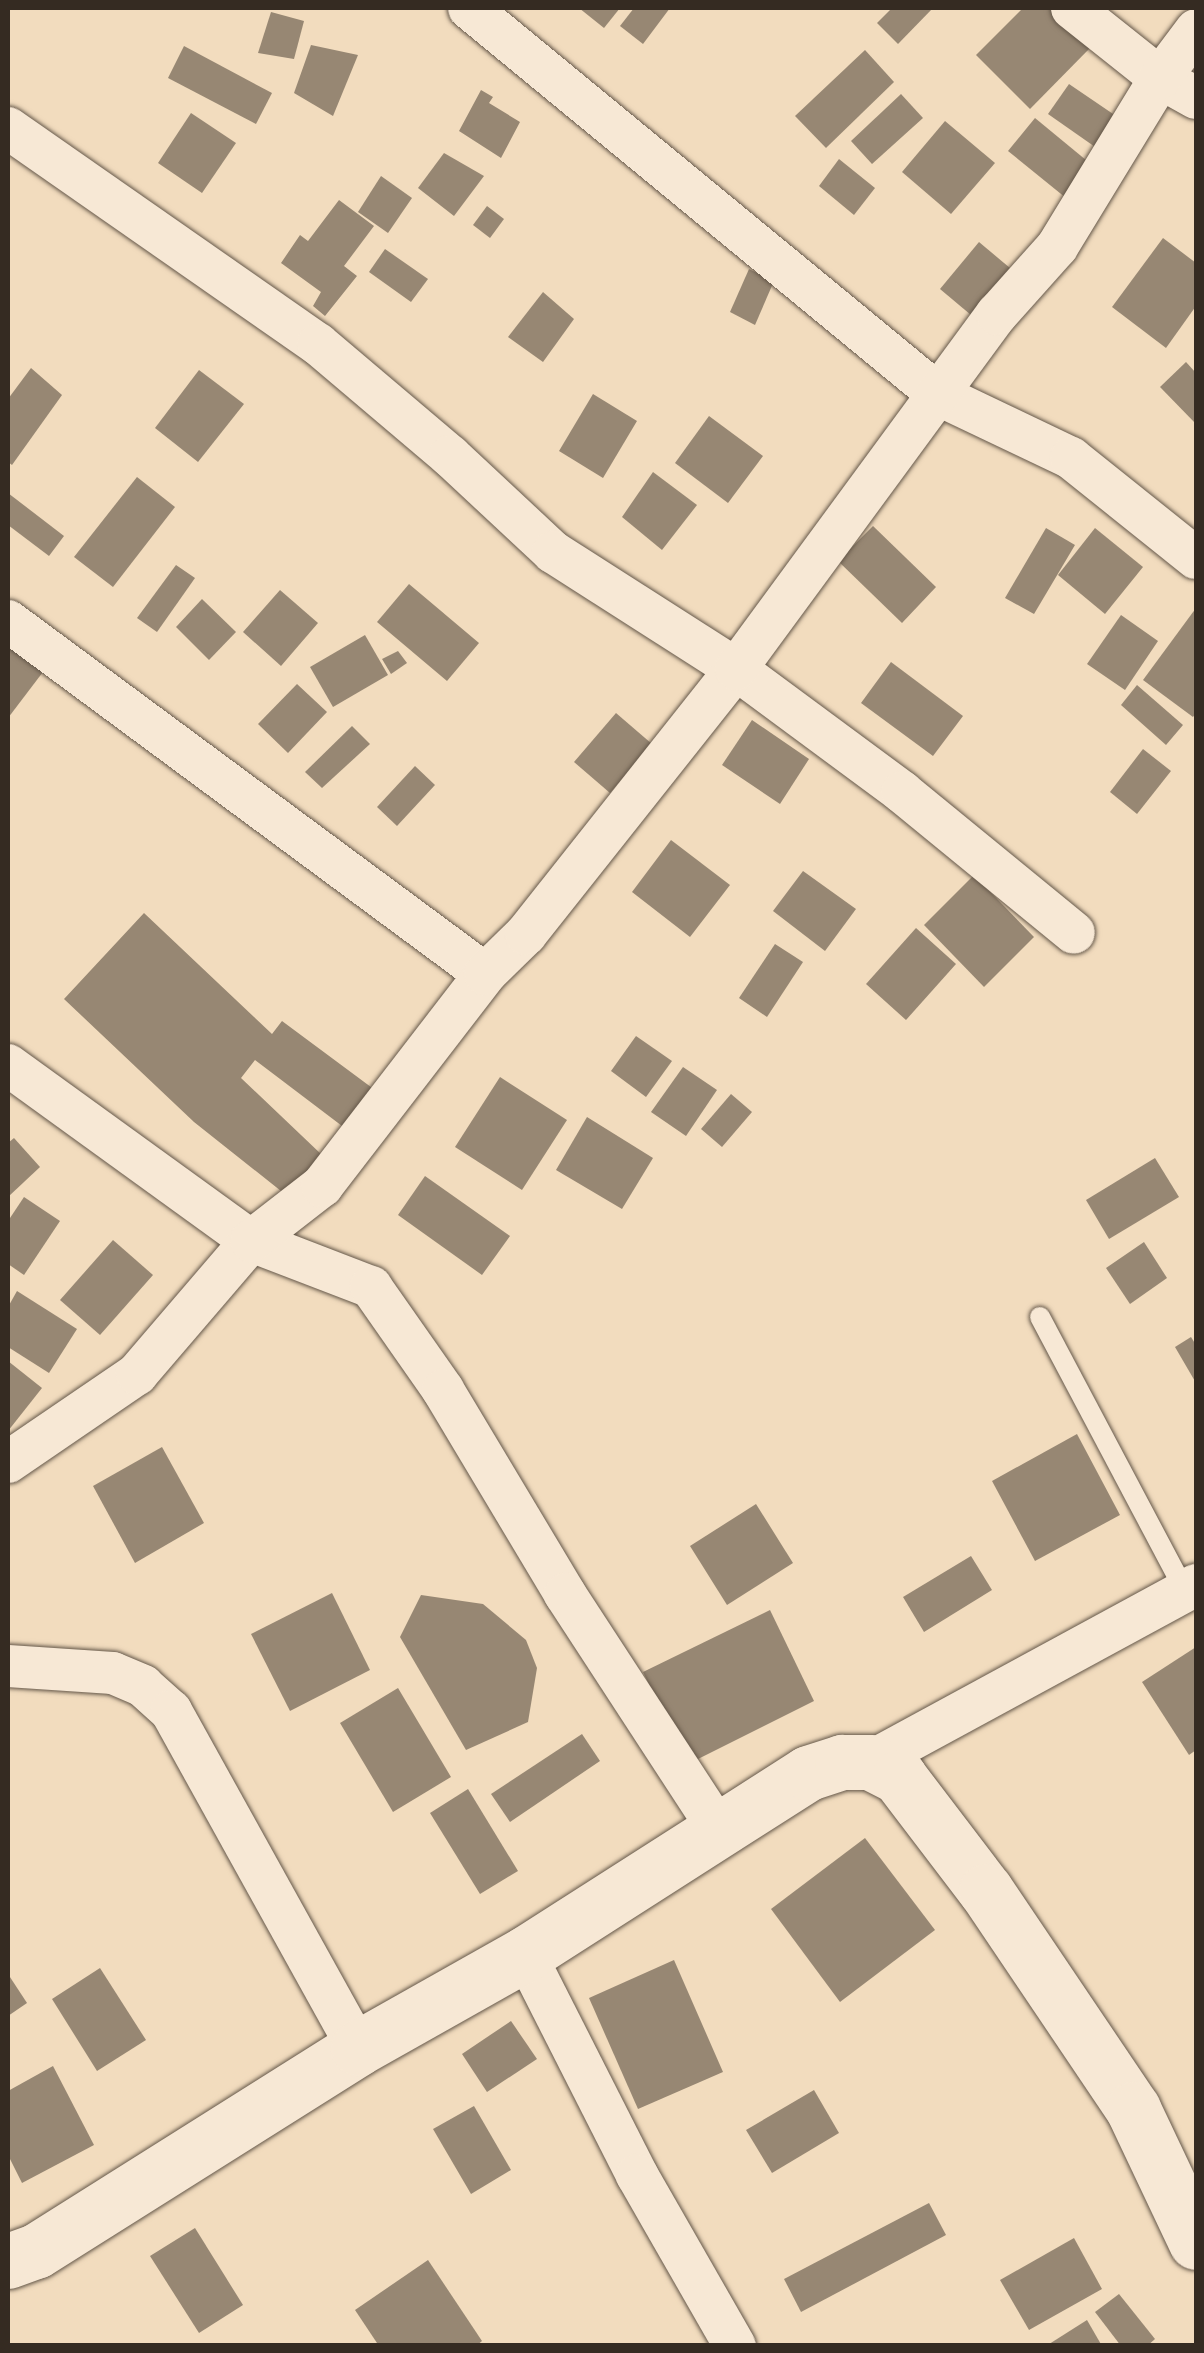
<!DOCTYPE html>
<style>
body{margin:0}
#map{position:relative;width:1204px;height:2353px;overflow:hidden;background:#f2dcbe;font-family:Cardo,serif}
div>[style]{position:absolute}
[style*='--x']{left:calc(var(--x)*1px);top:calc(var(--y)*1px);width:calc(var(--w)*1px);rotate:calc(var(--a)*1deg)}
.building>*{inset:0;background:#978773}
.roads{filter:drop-shadow(0 0 2px #645749) drop-shadow(0 0 2px #645749)}
.lane>*{height:20px;margin:-10px;padding:0 10px;transform-origin:10px;border-radius:10px;background:#f7e8d5}
.street>*{height:42px;margin:-21px;padding:0 21px;transform-origin:21px;border-radius:21px;background:#f7e8d5}
.secondary>*{height:55px;margin:-27.5px;padding:0 27.5px;transform-origin:27.5px;border-radius:27.5px;background:#f7e8d5}
span{translate:-50% -50%;white-space:nowrap;text-align:center;line-height:1.15;-webkit-text-stroke:8px #f7e8d5;paint-order:stroke}
.frame{position:absolute;inset:0;border:10px solid #352b22;pointer-events:none}
</style>
<div id="map">
<div class="building">
<i style="clip-path:polygon(579px 8px,620px 8px,604px 28px)"></i>
<i style="clip-path:polygon(634px 8px,670px 8px,643px 44px,620px 26px)"></i>
<i style="clip-path:polygon(892px 8px,933px 8px,898px 44px,877px 23px)"></i>
<i style="clip-path:polygon(1023px 8px,1050px 8px,1090px 48px,1030px 109px,976px 55px)"></i>
<i style="clip-path:polygon(271px 12px,304px 21px,294px 59px,258px 53px)"></i>
<i style="clip-path:polygon(311px 45px,358px 55px,333px 116px,294px 93px)"></i>
<i style="clip-path:polygon(184px 46px,272px 93px,256px 124px,168px 78px)"></i>
<i style="clip-path:polygon(865px 50px,894px 82px,826px 148px,795px 116px)"></i>
<i style="clip-path:polygon(1069px 84px,1119px 118px,1098px 149px,1048px 114px)"></i>
<i style="clip-path:polygon(481px 90px,493px 97px,489px 103px,520px 122px,501px 158px,459px 131px)"></i>
<i style="clip-path:polygon(901px 94px,923px 118px,872px 164px,851px 141px)"></i>
<i style="clip-path:polygon(191px 113px,236px 143px,202px 193px,158px 163px)"></i>
<i style="clip-path:polygon(1035px 118px,1092px 165px,1066px 198px,1008px 151px)"></i>
<i style="clip-path:polygon(945px 121px,995px 163px,951px 214px,902px 172px)"></i>
<i style="clip-path:polygon(444px 153px,484px 176px,454px 216px,418px 188px)"></i>
<i style="clip-path:polygon(839px 159px,875px 188px,854px 215px,819px 186px)"></i>
<i style="clip-path:polygon(381px 176px,412px 198px,388px 233px,358px 212px)"></i>
<i style="clip-path:polygon(339px 200px,374px 226px,344px 266px,357px 276px,325px 316px,313px 306px,321px 292px,281px 263px,300px 235px,308px 241px)"></i>
<i style="clip-path:polygon(487px 206px,504px 219px,490px 238px,473px 225px)"></i>
<i style="clip-path:polygon(1163px 238px,1196px 263px,1196px 306px,1166px 348px,1112px 307px)"></i>
<i style="clip-path:polygon(979px 242px,1010px 268px,971px 315px,940px 289px)"></i>
<i style="clip-path:polygon(385px 249px,428px 279px,411px 302px,369px 272px)"></i>
<i style="clip-path:polygon(749px 269px,774px 281px,755px 325px,730px 312px)"></i>
<i style="clip-path:polygon(543px 292px,574px 319px,543px 362px,508px 337px)"></i>
<i style="clip-path:polygon(1186px 362px,1196px 373px,1196px 424px,1160px 387px)"></i>
<i style="clip-path:polygon(31px 368px,62px 395px,12px 465px,8px 462px,8px 399px)"></i>
<i style="clip-path:polygon(199px 370px,244px 404px,198px 462px,155px 428px)"></i>
<i style="clip-path:polygon(593px 394px,637px 421px,603px 478px,559px 451px)"></i>
<i style="clip-path:polygon(709px 416px,763px 456px,728px 503px,675px 463px)"></i>
<i style="clip-path:polygon(653px 472px,697px 505px,662px 550px,622px 517px)"></i>
<i style="clip-path:polygon(137px 477px,175px 507px,113px 587px,74px 557px)"></i>
<i style="clip-path:polygon(8px 493px,64px 536px,49px 556px,8px 525px)"></i>
<i style="clip-path:polygon(873px 526px,936px 587px,902px 623px,838px 561px)"></i>
<i style="clip-path:polygon(1046px 528px,1075px 545px,1034px 614px,1005px 598px)"></i>
<i style="clip-path:polygon(1095px 528px,1143px 567px,1105px 614px,1058px 575px)"></i>
<i style="clip-path:polygon(176px 565px,195px 578px,157px 632px,137px 618px)"></i>
<i style="clip-path:polygon(409px 584px,479px 643px,447px 681px,377px 622px)"></i>
<i style="clip-path:polygon(280px 590px,318px 623px,281px 666px,243px 632px)"></i>
<i style="clip-path:polygon(202px 599px,236px 632px,209px 660px,176px 627px)"></i>
<i style="clip-path:polygon(1196px 608px,1196px 713px,1193px 717px,1143px 680px)"></i>
<i style="clip-path:polygon(1121px 615px,1158px 641px,1125px 690px,1087px 664px)"></i>
<i style="clip-path:polygon(365px 635px,388px 675px,333px 707px,310px 667px)"></i>
<i style="clip-path:polygon(8px 640px,46px 668px,8px 718px)"></i>
<i style="clip-path:polygon(398px 651px,407px 663px,391px 674px,382px 659px)"></i>
<i style="clip-path:polygon(891px 662px,963px 716px,933px 756px,861px 703px)"></i>
<i style="clip-path:polygon(297px 684px,327px 712px,288px 753px,258px 724px)"></i>
<i style="clip-path:polygon(1137px 685px,1183px 725px,1166px 745px,1121px 705px)"></i>
<i style="clip-path:polygon(616px 713px,652px 744px,610px 793px,574px 762px)"></i>
<i style="clip-path:polygon(752px 720px,809px 759px,780px 804px,722px 765px)"></i>
<i style="clip-path:polygon(352px 726px,370px 744px,322px 788px,305px 772px)"></i>
<i style="clip-path:polygon(1143px 749px,1171px 771px,1137px 814px,1110px 792px)"></i>
<i style="clip-path:polygon(415px 766px,435px 785px,397px 826px,377px 807px)"></i>
<i style="clip-path:polygon(671px 840px,730px 885px,690px 937px,632px 892px)"></i>
<i style="clip-path:polygon(803px 871px,856px 909px,825px 951px,773px 911px)"></i>
<i style="clip-path:polygon(974px 875px,1034px 937px,984px 987px,924px 925px)"></i>
<i style="clip-path:polygon(144px 913px,272px 1034px,282px 1021px,379px 1093px,350px 1132px,255px 1060px,241px 1078px,322px 1155px,286px 1195px,194px 1122px,64px 999px)"></i>
<i style="clip-path:polygon(916px 928px,956px 964px,906px 1020px,866px 984px)"></i>
<i style="clip-path:polygon(775px 944px,803px 962px,767px 1017px,739px 998px)"></i>
<i style="clip-path:polygon(636px 1036px,672px 1061px,646px 1097px,611px 1071px)"></i>
<i style="clip-path:polygon(683px 1067px,717px 1090px,686px 1136px,651px 1112px)"></i>
<i style="clip-path:polygon(500px 1077px,567px 1120px,522px 1190px,455px 1147px)"></i>
<i style="clip-path:polygon(731px 1094px,752px 1112px,722px 1147px,701px 1129px)"></i>
<i style="clip-path:polygon(587px 1117px,653px 1158px,622px 1209px,556px 1170px)"></i>
<i style="clip-path:polygon(14px 1138px,40px 1167px,8px 1197px,8px 1143px)"></i>
<i style="clip-path:polygon(1155px 1158px,1179px 1197px,1109px 1239px,1086px 1200px)"></i>
<i style="clip-path:polygon(425px 1176px,510px 1236px,482px 1275px,398px 1215px)"></i>
<i style="clip-path:polygon(24px 1197px,60px 1221px,24px 1275px,8px 1264px,8px 1221px)"></i>
<i style="clip-path:polygon(113px 1240px,153px 1275px,100px 1335px,60px 1300px)"></i>
<i style="clip-path:polygon(1144px 1242px,1167px 1278px,1130px 1304px,1106px 1268px)"></i>
<i style="clip-path:polygon(17px 1291px,77px 1329px,49px 1373px,8px 1347px,8px 1307px)"></i>
<i style="clip-path:polygon(1191px 1337px,1196px 1345px,1196px 1383px,1175px 1347px)"></i>
<i style="clip-path:polygon(8px 1361px,42px 1388px,8px 1431px)"></i>
<i style="clip-path:polygon(1077px 1434px,1120px 1515px,1035px 1561px,992px 1481px)"></i>
<i style="clip-path:polygon(162px 1447px,204px 1523px,135px 1563px,93px 1486px)"></i>
<i style="clip-path:polygon(756px 1504px,793px 1563px,727px 1605px,690px 1546px)"></i>
<i style="clip-path:polygon(971px 1556px,992px 1590px,924px 1632px,903px 1597px)"></i>
<i style="clip-path:polygon(332px 1593px,370px 1670px,290px 1711px,251px 1634px)"></i>
<i style="clip-path:polygon(421px 1595px,483px 1604px,526px 1640px,537px 1668px,528px 1722px,466px 1750px,400px 1637px)"></i>
<i style="clip-path:polygon(770px 1610px,814px 1701px,688px 1764px,643px 1672px)"></i>
<i style="clip-path:polygon(1196px 1647px,1196px 1750px,1189px 1755px,1142px 1682px)"></i>
<i style="clip-path:polygon(398px 1688px,451px 1777px,393px 1812px,340px 1723px)"></i>
<i style="clip-path:polygon(582px 1734px,600px 1761px,510px 1822px,491px 1794px)"></i>
<i style="clip-path:polygon(468px 1789px,518px 1871px,480px 1894px,430px 1813px)"></i>
<i style="clip-path:polygon(865px 1838px,935px 1930px,840px 2002px,771px 1909px)"></i>
<i style="clip-path:polygon(674px 1960px,723px 2072px,638px 2109px,589px 1998px)"></i>
<i style="clip-path:polygon(100px 1968px,146px 2040px,97px 2071px,52px 1999px)"></i>
<i style="clip-path:polygon(8px 1974px,27px 2003px,8px 2016px)"></i>
<i style="clip-path:polygon(511px 2021px,537px 2059px,487px 2092px,462px 2054px)"></i>
<i style="clip-path:polygon(53px 2066px,94px 2145px,22px 2183px,8px 2155px,8px 2091px)"></i>
<i style="clip-path:polygon(814px 2090px,839px 2133px,772px 2173px,746px 2130px)"></i>
<i style="clip-path:polygon(474px 2106px,511px 2170px,471px 2194px,433px 2129px)"></i>
<i style="clip-path:polygon(929px 2203px,946px 2235px,801px 2312px,784px 2279px)"></i>
<i style="clip-path:polygon(195px 2228px,243px 2305px,199px 2333px,150px 2256px)"></i>
<i style="clip-path:polygon(1074px 2238px,1102px 2289px,1029px 2330px,1000px 2280px)"></i>
<i style="clip-path:polygon(428px 2260px,482px 2341px,476px 2346px,379px 2346px,355px 2310px)"></i>
<i style="clip-path:polygon(1119px 2294px,1155px 2339px,1147px 2346px,1121px 2346px,1095px 2312px)"></i>
<i style="clip-path:polygon(1087px 2320px,1102px 2346px,1046px 2346px)"></i>
</div>
<div class="roads">
<div class="lane">
<i style="--x:1040;--y:1317;--w:310;--a:62.1"></i>
</div>
<div class="street">
<i style="--x:469;--y:8;--w:609;--a:39.47"></i>
<i style="--x:939;--y:395;--w:146;--a:25.5"></i>
<i style="--x:1071;--y:458;--w:160;--a:38.7"></i>
<i style="--x:1072;--y:8;--w:112;--a:38.5"></i>
<i style="--x:1160;--y:78;--w:41;--a:29.1"></i>
<i style="--x:8;--y:128;--w:378;--a:34.9"></i>
<i style="--x:318;--y:344;--w:173;--a:40.3"></i>
<i style="--x:450;--y:456;--w:141;--a:43"></i>
<i style="--x:553;--y:552;--w:217;--a:32.6"></i>
<i style="--x:736;--y:669;--w:207;--a:36.5"></i>
<i style="--x:902;--y:792;--w:222;--a:39.3"></i>
<i style="--x:8;--y:621;--w:593;--a:36.5"></i>
<i style="--x:8;--y:1065;--w:300;--a:35.9"></i>
<i style="--x:251;--y:1241;--w:129;--a:21"></i>
<i style="--x:371;--y:1287;--w:126;--a:55"></i>
<i style="--x:443;--y:1390;--w:238;--a:59.1"></i>
<i style="--x:565;--y:1594;--w:282;--a:56.9"></i>
<i style="--x:8;--y:1462;--w:156;--a:-34.3"></i>
<i style="--x:137;--y:1374;--w:175;--a:-49.4"></i>
<i style="--x:251;--y:1241;--w:90;--a:-37.8"></i>
<i style="--x:322;--y:1186;--w:267;--a:-52.4"></i>
<i style="--x:485;--y:974;--w:57;--a:-44.3"></i>
<i style="--x:526;--y:934;--w:338;--a:-51.6"></i>
<i style="--x:736;--y:669;--w:441;--a:-53.7"></i>
<i style="--x:997;--y:314;--w:90;--a:-48.2"></i>
<i style="--x:1057;--y:247;--w:198;--a:-58.6"></i>
<i style="--x:1160;--y:78;--w:60;--a:-53.1"></i>
<i style="--x:8;--y:1666;--w:105;--a:3.8"></i>
<i style="--x:113;--y:1673;--w:33;--a:23"></i>
<i style="--x:143;--y:1686;--w:38;--a:42"></i>
<i style="--x:171;--y:1711;--w:385;--a:61"></i>
<i style="--x:870;--y:1762;--w:371;--a:-28.5"></i>
<i style="--x:525;--y:1954;--w:248;--a:63.1"></i>
<i style="--x:637;--y:2175;--w:197;--a:60.2"></i>
</div>
<div class="secondary">
<i style="--x:8;--y:2261;--w:30;--a:-20"></i>
<i style="--x:36;--y:2251;--w:381;--a:-32.2"></i>
<i style="--x:358;--y:2048;--w:192;--a:-29.4"></i>
<i style="--x:525;--y:1954;--w:336;--a:-32.6"></i>
<i style="--x:808;--y:1773;--w:36;--a:-18"></i>
<i style="--x:842;--y:1762;--w:28;--a:0"></i>
<i style="--x:870;--y:1762;--w:33;--a:27"></i>
<i style="--x:899;--y:1777;--w:143;--a:52.7"></i>
<i style="--x:986;--y:1891;--w:263;--a:56"></i>
<i style="--x:1133;--y:2109;--w:147;--a:64.7"></i>
</div>
</div>
<div class="frame"></div>
</div>
